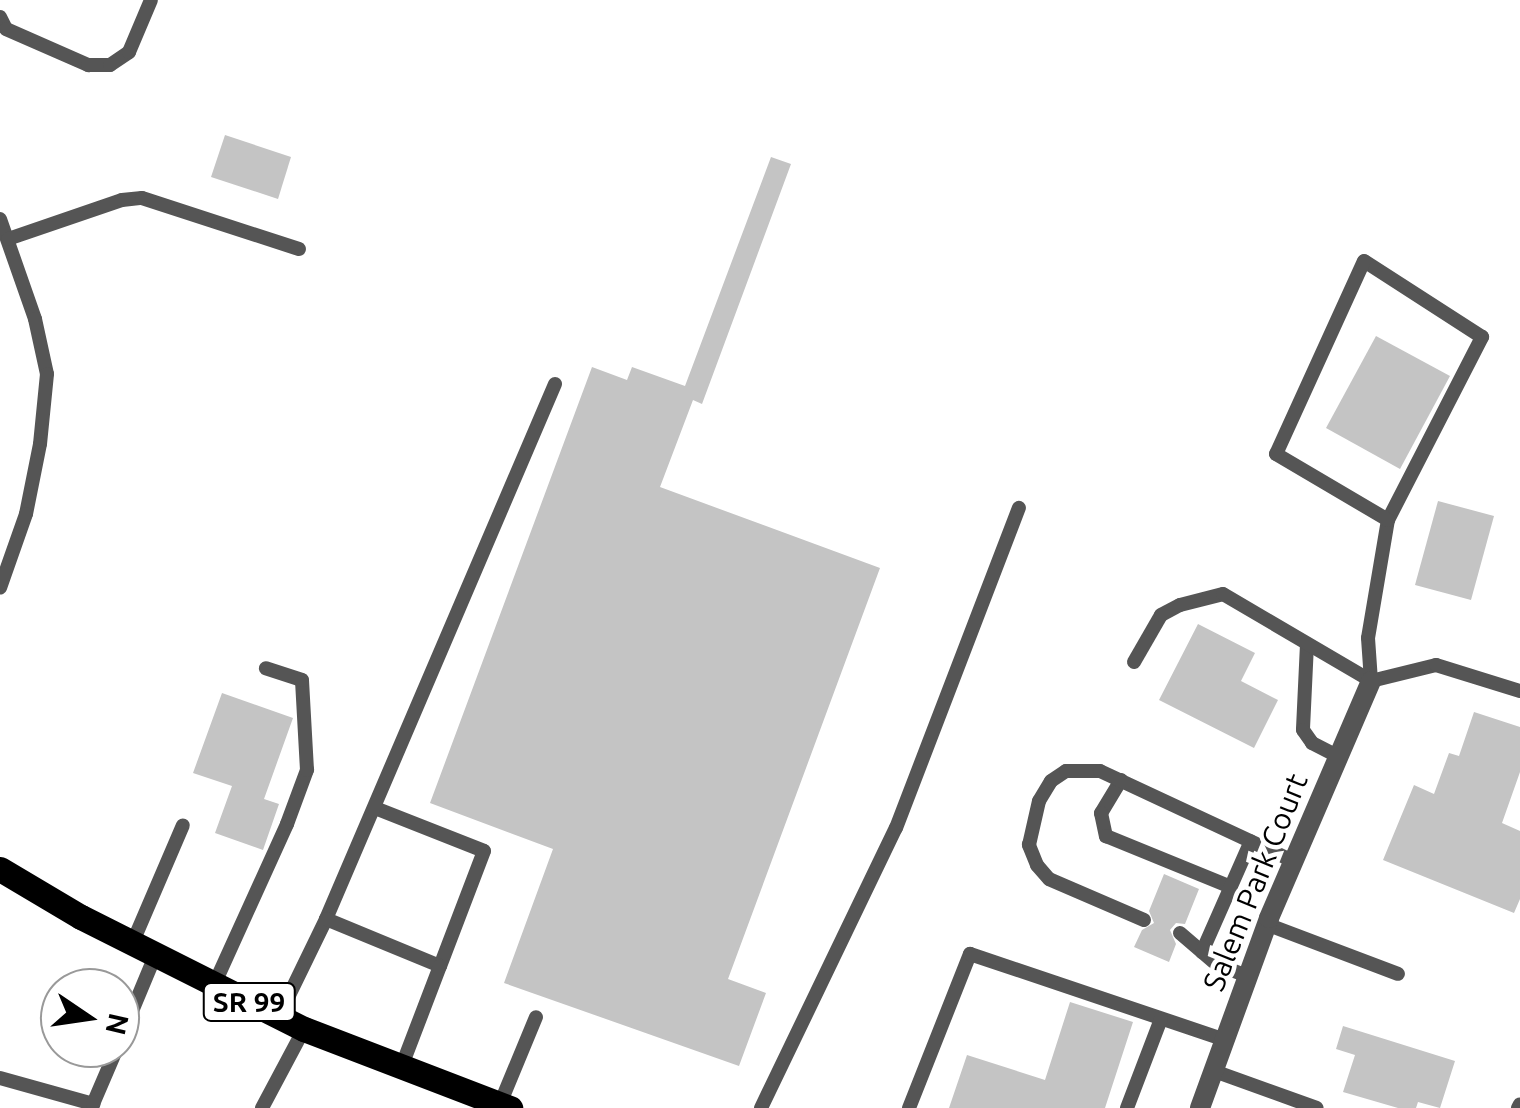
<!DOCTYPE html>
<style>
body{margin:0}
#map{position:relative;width:1520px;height:1108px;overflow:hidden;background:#fff;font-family:Ubuntu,sans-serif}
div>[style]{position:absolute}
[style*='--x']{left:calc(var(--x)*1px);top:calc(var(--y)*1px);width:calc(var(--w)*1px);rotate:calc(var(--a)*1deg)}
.building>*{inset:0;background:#c4c4c4}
.lane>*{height:14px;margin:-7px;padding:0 7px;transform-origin:7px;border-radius:7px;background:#555}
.street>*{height:20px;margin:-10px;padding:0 10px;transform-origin:10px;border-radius:10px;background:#555}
.primary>*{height:25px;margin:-12.5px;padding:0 12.5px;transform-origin:12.5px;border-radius:12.5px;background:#000}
span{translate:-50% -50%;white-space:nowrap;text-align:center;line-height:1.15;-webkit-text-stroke:9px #fff;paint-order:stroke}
.shield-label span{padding:2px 8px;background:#fff;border:2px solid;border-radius:8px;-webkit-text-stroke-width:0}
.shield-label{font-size:28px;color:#000;font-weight:700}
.street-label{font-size:30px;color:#000}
.north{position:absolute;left:40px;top:968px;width:100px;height:100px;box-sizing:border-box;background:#fff;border:2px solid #999;border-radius:50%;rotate:103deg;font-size:28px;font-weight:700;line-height:40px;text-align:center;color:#000}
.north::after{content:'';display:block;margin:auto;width:35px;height:45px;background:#000;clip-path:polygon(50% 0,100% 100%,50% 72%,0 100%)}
</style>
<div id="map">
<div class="building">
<i style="clip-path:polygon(225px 135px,291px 157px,278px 199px,211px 177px)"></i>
<i style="clip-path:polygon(771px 157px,791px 164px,702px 404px,693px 400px,660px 487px,880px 568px,728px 979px,766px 993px,739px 1066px,504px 983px,553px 849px,430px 803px,592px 367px,627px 380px,632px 367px,685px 386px)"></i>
<i style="clip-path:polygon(1376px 336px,1450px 376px,1400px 469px,1326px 428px)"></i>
<i style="clip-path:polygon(1438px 501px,1494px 516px,1471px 600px,1415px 585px)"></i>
<i style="clip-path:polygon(1198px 624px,1255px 653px,1241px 681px,1278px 700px,1254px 748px,1159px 700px)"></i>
<i style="clip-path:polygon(222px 693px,293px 718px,264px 799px,279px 804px,263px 850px,215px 833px,232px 786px,193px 773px)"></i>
<i style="clip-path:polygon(1474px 712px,1520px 727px,1520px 772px,1502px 823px,1520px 831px,1520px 899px,1514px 913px,1383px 860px,1414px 785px,1434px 794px,1449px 753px,1459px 756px)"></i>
<i style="clip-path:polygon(1164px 874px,1199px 889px,1185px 924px,1176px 923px,1170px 930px,1176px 944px,1169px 962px,1134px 947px,1142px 930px,1154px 923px,1149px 911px)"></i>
<i style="clip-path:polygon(1070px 1002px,1133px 1022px,1105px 1108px,949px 1108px,967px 1055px,1045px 1080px)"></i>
<i style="clip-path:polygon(1343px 1026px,1455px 1061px,1440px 1108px,1418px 1102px,1416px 1108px,1398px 1108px,1343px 1092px,1355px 1055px,1336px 1049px)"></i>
</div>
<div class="lane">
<i style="--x:0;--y:17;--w:13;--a:63"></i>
<i style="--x:6;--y:29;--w:90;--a:23.7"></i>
<i style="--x:88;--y:65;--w:22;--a:0"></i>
<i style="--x:110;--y:65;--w:23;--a:-34"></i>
<i style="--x:129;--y:52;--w:56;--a:-67.1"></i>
<i style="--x:0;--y:219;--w:106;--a:70.7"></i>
<i style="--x:35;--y:319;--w:56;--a:77.7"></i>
<i style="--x:47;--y:374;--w:70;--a:95.7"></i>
<i style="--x:40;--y:444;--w:71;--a:101.3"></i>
<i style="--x:26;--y:514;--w:78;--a:109.4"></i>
<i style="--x:8;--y:239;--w:120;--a:-18.9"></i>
<i style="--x:122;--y:200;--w:20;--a:-6"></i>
<i style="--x:142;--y:198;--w:165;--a:18"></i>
<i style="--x:1307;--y:644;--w:86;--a:92.7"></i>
<i style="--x:1303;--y:730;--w:16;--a:55"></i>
<i style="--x:1312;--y:743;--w:29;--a:27"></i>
<i style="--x:1134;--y:662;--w:54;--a:-60.1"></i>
<i style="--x:1161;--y:615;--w:21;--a:-28"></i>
<i style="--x:1180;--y:605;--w:44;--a:-14.3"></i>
<i style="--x:1223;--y:594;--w:172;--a:30.4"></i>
<i style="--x:1371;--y:681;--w:67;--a:-13.8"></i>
<i style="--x:1436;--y:665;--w:88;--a:17.2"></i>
<i style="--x:1371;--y:681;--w:43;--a:-94"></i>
<i style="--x:1368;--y:638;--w:120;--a:-80.4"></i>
<i style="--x:1388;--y:520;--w:206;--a:-62.8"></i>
<i style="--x:1482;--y:337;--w:140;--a:-147.2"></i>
<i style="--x:1364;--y:261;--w:212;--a:114.5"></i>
<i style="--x:1276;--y:454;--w:130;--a:30.5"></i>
<i style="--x:1121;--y:780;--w:39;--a:121"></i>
<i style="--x:1101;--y:813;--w:24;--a:78"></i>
<i style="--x:1106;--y:836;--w:135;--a:22.2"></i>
<i style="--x:375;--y:808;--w:117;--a:21.5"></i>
<i style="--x:484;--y:851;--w:123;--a:110.9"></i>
<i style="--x:326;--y:919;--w:582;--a:-66.83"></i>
<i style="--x:1144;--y:920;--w:103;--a:-156.7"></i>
<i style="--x:1049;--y:879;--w:18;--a:-131"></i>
<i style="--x:1037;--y:865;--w:22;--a:-112"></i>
<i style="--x:1029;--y:845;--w:45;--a:-77.2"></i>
<i style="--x:1039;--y:801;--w:23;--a:-59"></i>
<i style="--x:1051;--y:781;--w:18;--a:-34"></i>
<i style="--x:1066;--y:771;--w:34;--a:0"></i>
<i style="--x:1100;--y:771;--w:213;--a:25"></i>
<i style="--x:1266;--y:924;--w:141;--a:20.7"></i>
<i style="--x:1180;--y:933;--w:48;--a:40.7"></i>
<i style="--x:1216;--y:964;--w:34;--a:21"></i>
<i style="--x:132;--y:944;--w:129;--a:-66.8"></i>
<i style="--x:1202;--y:952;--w:121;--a:-66.2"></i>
<i style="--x:214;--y:985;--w:177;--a:-65.6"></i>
<i style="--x:287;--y:824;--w:58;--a:-69.7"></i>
<i style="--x:307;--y:770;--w:90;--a:-93.2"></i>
<i style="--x:302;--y:680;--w:38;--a:-162"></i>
<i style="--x:279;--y:1016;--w:108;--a:-64.1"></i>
<i style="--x:326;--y:919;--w:123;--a:22.4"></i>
<i style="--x:440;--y:966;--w:109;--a:110.9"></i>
<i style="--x:120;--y:1040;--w:91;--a:-67.4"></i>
<i style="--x:1214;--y:1071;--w:109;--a:19.8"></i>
<i style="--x:0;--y:1078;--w:97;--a:15.6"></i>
<i style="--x:93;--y:1104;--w:61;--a:-66.8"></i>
<i style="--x:500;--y:1104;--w:94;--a:-67.5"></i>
<i style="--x:262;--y:1108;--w:89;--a:-62"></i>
<i style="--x:761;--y:1108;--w:311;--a:-64.3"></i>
<i style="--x:896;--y:828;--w:343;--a:-69"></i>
<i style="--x:909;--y:1108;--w:166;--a:-68.4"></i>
<i style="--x:970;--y:954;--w:269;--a:18.6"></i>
<i style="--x:1127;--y:1108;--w:95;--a:-69.1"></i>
<i style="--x:1518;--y:1108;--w:4;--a:-63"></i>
</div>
<div class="street">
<i style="--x:1200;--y:1108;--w:202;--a:-70"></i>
<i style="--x:1269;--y:918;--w:258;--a:-66.7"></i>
</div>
<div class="primary">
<i style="--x:0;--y:869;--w:94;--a:30.7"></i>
<i style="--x:81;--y:917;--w:250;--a:26.7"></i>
<i style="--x:304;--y:1029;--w:221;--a:21"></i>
</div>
<div class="shield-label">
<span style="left:249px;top:1002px">SR 99</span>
</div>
<div class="street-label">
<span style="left:1255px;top:882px;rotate:-68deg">Salem Park Court</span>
</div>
<div class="north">N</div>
</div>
